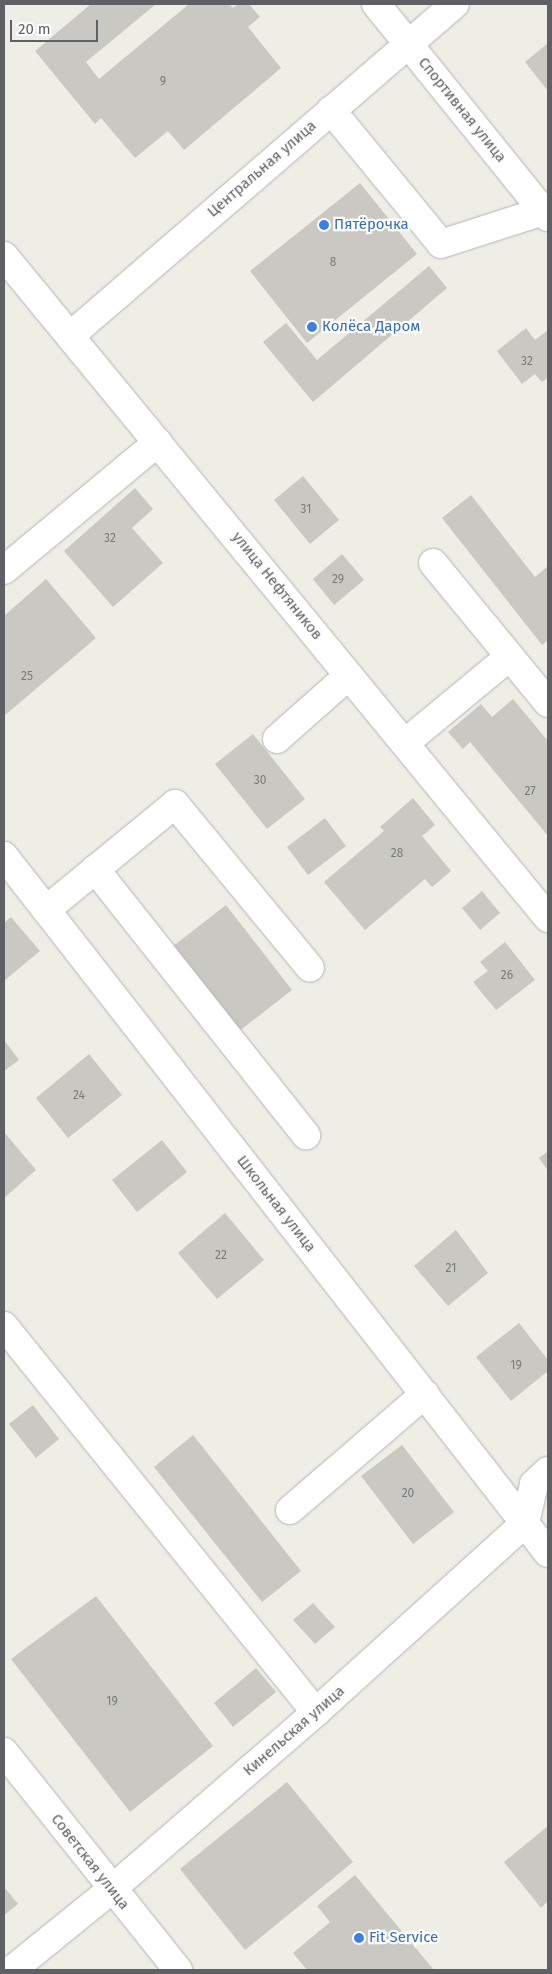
<!DOCTYPE html>
<meta charset="utf-8">
<style>
body{margin:0}
#map{position:relative;width:552px;height:1974px;overflow:hidden;background:#eeede6;font-family:"Fira Sans",sans-serif}
div>[style]{position:absolute}
[style*='--x']{left:calc(var(--x)*1px);top:calc(var(--y)*1px);width:calc(var(--w)*1px);rotate:calc(var(--a)*1deg)}
.building>*{inset:0;background:#cac8c3}
.roads{filter:drop-shadow(0 0 1px #b3b5b9) drop-shadow(0 0 1px #b3b5b9)}
.minor>*{height:28px;margin:-14px;padding:0 14px;transform-origin:14px;border-radius:14px;background:#fff}
.dots>*{width:14px;height:14px;translate:-50% -50%;box-sizing:border-box;border:2px solid #fff;border-radius:50%}
span{translate:-50% -50%;white-space:nowrap;text-align:center;line-height:1.15;-webkit-text-stroke:4.5px #fff;paint-order:stroke}
.number-label{font-size:12px;color:#797a7c}
.number-label span{-webkit-text-stroke-width:0}
.street-label{font-size:15px;color:#5e6065}
.shop-label{font-size:15px;color:#366cbe}
.left{translate:0 -50%;text-align:left}
.frame{position:absolute;inset:0;border:5px solid #5e6065;pointer-events:none}
.scale{position:absolute;left:10px;top:20px;width:88px;height:22px;box-sizing:border-box;border:2px solid #5e6065;border-top:0;padding-left:6px;font-size:15px;line-height:18px;white-space:nowrap;color:#5e6065;-webkit-text-stroke:4px #fff;paint-order:stroke}
</style>
<div id="map">
<div class="building">
<i style="clip-path:polygon(91px 4px,156px 4px,86px 62px,99px 79px,189px 4px,229px 4px,233px 8px,238px 4px,249px 4px,260px 17px,248px 27px,281px 68px,184px 150px,168px 131px,135px 158px,101px 118px,95px 124px,35px 51px)"></i>
<i style="clip-path:polygon(548px 43px,548px 91px,525px 62px)"></i>
<i style="clip-path:polygon(360px 183px,417px 254px,307px 343px,250px 271px)"></i>
<i style="clip-path:polygon(429px 266px,447px 288px,313px 402px,263px 342px,286px 323px,317px 360px)"></i>
<i style="clip-path:polygon(526px 328px,535px 340px,548px 330px,548px 377px,542px 382px,535px 374px,522px 384px,497px 351px)"></i>
<i style="clip-path:polygon(303px 476px,339px 520px,310px 544px,274px 500px)"></i>
<i style="clip-path:polygon(135px 488px,153px 509px,132px 528px,163px 563px,113px 607px,64px 551px)"></i>
<i style="clip-path:polygon(471px 495px,535px 577px,548px 566px,548px 640px,542px 645px,442px 518px)"></i>
<i style="clip-path:polygon(342px 554px,364px 580px,334px 605px,313px 579px)"></i>
<i style="clip-path:polygon(46px 579px,96px 638px,4px 716px,4px 616px)"></i>
<i style="clip-path:polygon(513px 699px,548px 741px,548px 836px,470px 742px,463px 749px,448px 732px,481px 704px,492px 717px)"></i>
<i style="clip-path:polygon(253px 734px,305px 799px,267px 829px,215px 764px)"></i>
<i style="clip-path:polygon(413px 798px,435px 825px,422px 836px,451px 871px,432px 887px,425px 879px,365px 930px,324px 882px,384px 831px,380px 827px)"></i>
<i style="clip-path:polygon(325px 818px,346px 846px,308px 875px,287px 847px)"></i>
<i style="clip-path:polygon(482px 891px,500px 913px,480px 930px,462px 908px)"></i>
<i style="clip-path:polygon(226px 905px,292px 990px,238px 1032px,172px 947px)"></i>
<i style="clip-path:polygon(11px 917px,40px 951px,4px 981px,4px 923px)"></i>
<i style="clip-path:polygon(505px 942px,535px 980px,496px 1010px,473px 982px,488px 971px,480px 962px)"></i>
<i style="clip-path:polygon(4px 1040px,19px 1060px,4px 1071px)"></i>
<i style="clip-path:polygon(89px 1054px,122px 1095px,68px 1138px,36px 1098px)"></i>
<i style="clip-path:polygon(4px 1132px,36px 1170px,4px 1198px)"></i>
<i style="clip-path:polygon(162px 1140px,187px 1172px,137px 1212px,112px 1180px)"></i>
<i style="clip-path:polygon(548px 1151px,548px 1171px,539px 1158px)"></i>
<i style="clip-path:polygon(225px 1213px,264px 1260px,217px 1299px,178px 1253px)"></i>
<i style="clip-path:polygon(456px 1230px,488px 1273px,448px 1306px,414px 1266px)"></i>
<i style="clip-path:polygon(519px 1323px,548px 1360px,548px 1371px,511px 1401px,476px 1357px)"></i>
<i style="clip-path:polygon(33px 1405px,59px 1439px,36px 1458px,9px 1424px)"></i>
<i style="clip-path:polygon(193px 1435px,301px 1571px,262px 1602px,154px 1467px)"></i>
<i style="clip-path:polygon(402px 1445px,454px 1512px,413px 1544px,361px 1476px)"></i>
<i style="clip-path:polygon(96px 1596px,213px 1746px,130px 1812px,11px 1659px)"></i>
<i style="clip-path:polygon(313px 1603px,335px 1627px,315px 1644px,293px 1620px)"></i>
<i style="clip-path:polygon(256px 1668px,276px 1692px,233px 1727px,214px 1703px)"></i>
<i style="clip-path:polygon(287px 1782px,353px 1862px,245px 1950px,180px 1869px)"></i>
<i style="clip-path:polygon(548px 1826px,548px 1901px,541px 1908px,504px 1862px)"></i>
<i style="clip-path:polygon(355px 1875px,434px 1970px,307px 1970px,293px 1953px,330px 1922px,317px 1906px)"></i>
<i style="clip-path:polygon(4px 1887px,18px 1904px,4px 1915px)"></i>
</div>
<div class="roads">
<div class="minor">
<i style="--x:376;--y:4;--w:274;--a:51.1"></i>
<i style="--x:331;--y:110;--w:173;--a:50.6"></i>
<i style="--x:441;--y:244;--w:107;--a:-17.9"></i>
<i style="--x:4;--y:256;--w:857;--a:50.59"></i>
<i style="--x:70;--y:336;--w:508;--a:-40.77"></i>
<i style="--x:433;--y:563;--w:181;--a:50.6"></i>
<i style="--x:4;--y:570;--w:200;--a:-39.7"></i>
<i style="--x:277;--y:739;--w:96;--a:-41.6"></i>
<i style="--x:405;--y:743;--w:136;--a:-39.6"></i>
<i style="--x:4;--y:856;--w:884;--a:52.03"></i>
<i style="--x:95;--y:869;--w:340;--a:51.6"></i>
<i style="--x:46;--y:910;--w:167;--a:-39.4"></i>
<i style="--x:175;--y:804;--w:212;--a:50.5"></i>
<i style="--x:4;--y:1326;--w:496;--a:51.1"></i>
<i style="--x:290;--y:1510;--w:178;--a:-40.7"></i>
<i style="--x:4;--y:1752;--w:279;--a:51.4"></i>
<i style="--x:12;--y:1970;--w:129;--a:-39"></i>
<i style="--x:112;--y:1889;--w:270;--a:-40.9"></i>
<i style="--x:316;--y:1712;--w:282;--a:-42.1"></i>
<i style="--x:525;--y:1523;--w:40;--a:-77"></i>
<i style="--x:534;--y:1484;--w:19;--a:-43"></i>
</div>
</div>
<div class="dots">
<i style="left:324px;top:225px;background:#3f7fe0"></i>
<i style="left:312px;top:327px;background:#3f7fe0"></i>
<i style="left:359px;top:1938px;background:#3f7fe0"></i>
</div>
<div class="number-label">
<span style="left:163px;top:82px">9</span>
<span style="left:333px;top:263px">8</span>
<span style="left:527px;top:362px">32</span>
<span style="left:306px;top:510px">31</span>
<span style="left:110px;top:539px">32</span>
<span style="left:338px;top:580px">29</span>
<span style="left:27px;top:677px">25</span>
<span style="left:260px;top:781px">30</span>
<span style="left:530px;top:792px">27</span>
<span style="left:397px;top:854px">28</span>
<span style="left:507px;top:976px">26</span>
<span style="left:79px;top:1096px">24</span>
<span style="left:221px;top:1256px">22</span>
<span style="left:451px;top:1269px">21</span>
<span style="left:516px;top:1366px">19</span>
<span style="left:408px;top:1494px">20</span>
<span style="left:112px;top:1702px">19</span>
</div>
<div class="street-label">
<span style="left:462px;top:110px;rotate:51deg">Спортивная улица</span>
<span style="left:262px;top:169px;rotate:-41deg">Центральная улица</span>
<span style="left:277px;top:586px;rotate:51deg">улица Нефтяников</span>
<span style="left:276px;top:1204px;rotate:52deg">Школьная улица</span>
<span style="left:294px;top:1731px;rotate:-41deg">Кинельская улица</span>
<span style="left:90px;top:1862px;rotate:52deg">Советская улица</span>
</div>
<div class="shop-label">
<span class="left" style="left:334px;top:225px">Пятёрочка</span>
<span class="left" style="left:322px;top:327px">Колёса Даром</span>
<span class="left" style="left:369px;top:1938px">Fit Service</span>
</div>
<div class="frame"></div>
<div class="scale">20 m</div>
</div>
